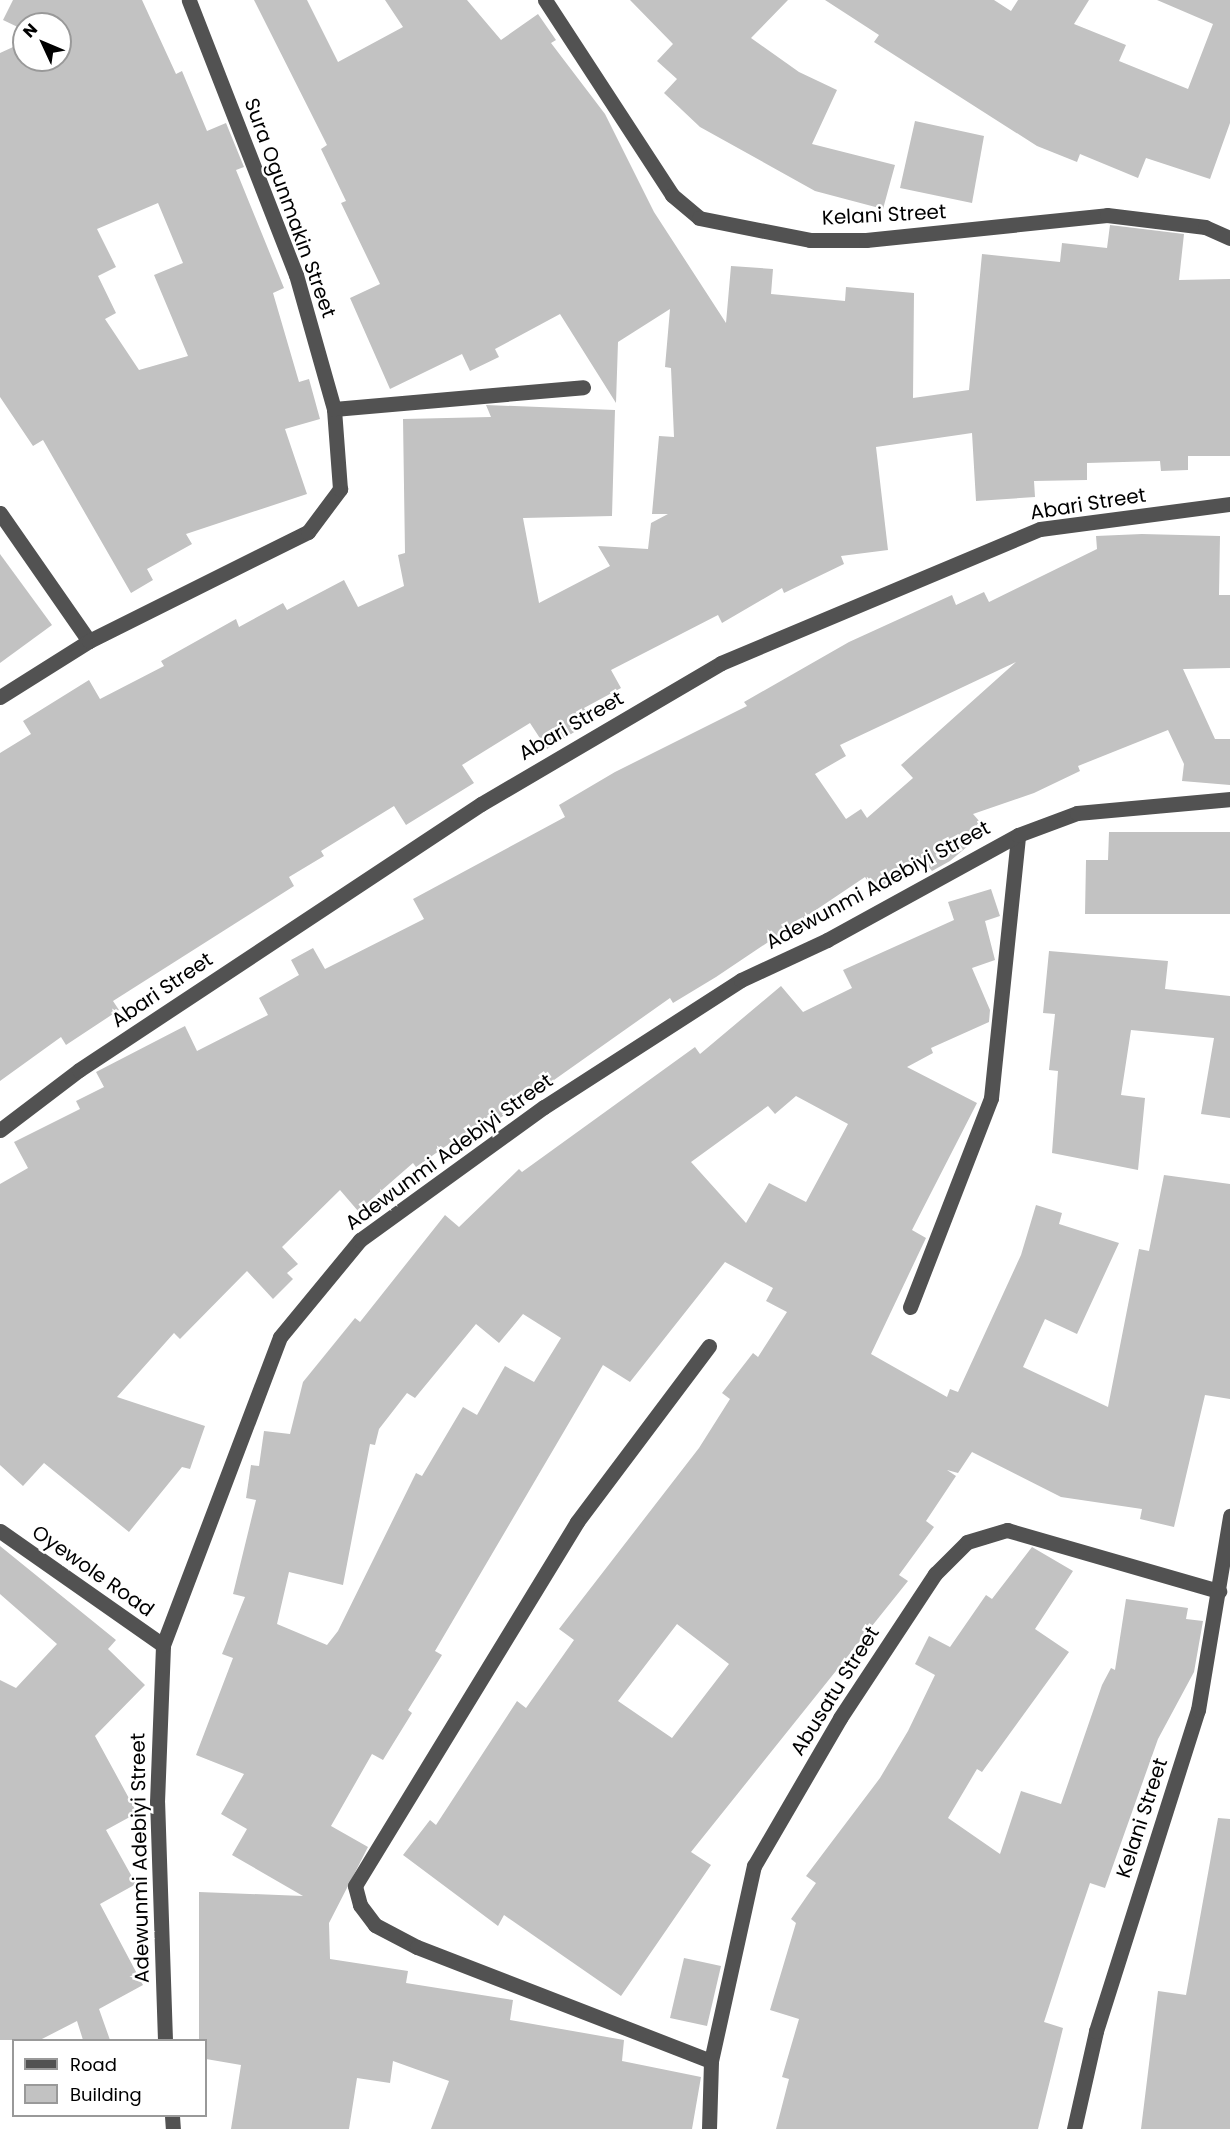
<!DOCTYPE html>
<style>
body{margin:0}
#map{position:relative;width:1230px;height:2129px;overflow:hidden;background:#fff;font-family:Poppins,sans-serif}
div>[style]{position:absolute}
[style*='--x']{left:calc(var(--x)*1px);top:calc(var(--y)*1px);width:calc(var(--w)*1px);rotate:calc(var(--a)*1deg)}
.building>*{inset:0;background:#c2c2c2}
.minor>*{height:15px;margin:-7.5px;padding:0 7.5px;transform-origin:7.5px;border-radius:7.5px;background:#525252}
span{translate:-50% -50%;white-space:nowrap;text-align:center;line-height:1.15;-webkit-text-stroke:5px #fff;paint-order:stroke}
.street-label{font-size:20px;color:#000}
.legend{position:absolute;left:12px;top:2039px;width:195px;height:78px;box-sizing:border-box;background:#fff;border:2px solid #999;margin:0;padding:8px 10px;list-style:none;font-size:18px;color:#000}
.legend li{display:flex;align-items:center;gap:12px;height:30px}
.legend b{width:30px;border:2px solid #999}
.north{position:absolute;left:12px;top:12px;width:60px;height:60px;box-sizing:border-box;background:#fff;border:2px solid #999;border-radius:50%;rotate:314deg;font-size:16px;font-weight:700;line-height:24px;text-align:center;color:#000}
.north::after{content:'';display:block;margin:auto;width:21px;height:27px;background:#000;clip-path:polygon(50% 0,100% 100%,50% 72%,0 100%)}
</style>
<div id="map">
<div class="building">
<i style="clip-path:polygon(evenodd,13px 0,142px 0,176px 74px,182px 71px,207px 131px,226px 123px,244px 167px,236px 170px,284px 288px,273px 293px,299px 382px,309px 379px,320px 419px,285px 429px,307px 494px,186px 534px,192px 544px,147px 569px,153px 580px,131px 593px,43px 440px,33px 446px,0 397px,0 53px,24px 42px,24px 60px,60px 60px,60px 24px,24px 24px,24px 30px,3px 20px,13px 0,158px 203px,183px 263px,154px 275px,188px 356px,139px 370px,105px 319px,116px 313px,98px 276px,116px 267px,97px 229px,158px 203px)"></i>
<i style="clip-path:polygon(254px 0,307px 0,338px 62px,403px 27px,385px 0,467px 0,501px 40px,538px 14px,556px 40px,551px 43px,605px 114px,654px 212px,726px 323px,731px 266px,773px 269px,771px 294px,845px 301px,846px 287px,914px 293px,913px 398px,969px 390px,982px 254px,1060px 262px,1062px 243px,1107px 248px,1110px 225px,1184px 234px,1179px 280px,1230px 279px,1230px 456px,1188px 456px,1188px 470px,1161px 471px,1160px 461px,1087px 463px,1087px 480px,1034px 481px,1035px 497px,976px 501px,972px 433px,876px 447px,888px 550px,841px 556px,844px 564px,784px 593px,782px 588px,722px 623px,718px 615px,611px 670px,621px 688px,584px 708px,592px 721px,547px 749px,530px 723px,462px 765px,474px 783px,406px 825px,394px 806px,321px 851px,324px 856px,289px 877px,294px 886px,113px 1001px,119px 1010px,66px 1045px,61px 1037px,0 1081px,0 753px,31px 734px,23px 721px,89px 680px,100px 699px,164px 666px,161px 661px,236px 619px,239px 627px,283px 603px,287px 610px,344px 580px,358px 607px,404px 586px,398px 555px,405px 553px,403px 419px,491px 417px,486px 405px,615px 410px,612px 516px,523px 518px,539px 603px,610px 566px,598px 546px,648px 549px,651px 523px,668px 514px,652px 514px,659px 436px,674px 437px,671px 368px,665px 367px,670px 309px,618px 342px,616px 403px,560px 314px,495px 349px,499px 357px,470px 371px,462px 354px,390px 389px,350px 298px,380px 284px,341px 203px,346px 201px,321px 149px,327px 145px)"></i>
<i style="clip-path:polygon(630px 0,788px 0,751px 38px,799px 72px,837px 90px,812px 144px,895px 165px,883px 209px,815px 191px,700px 127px,664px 93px,677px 79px,657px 61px,673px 44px)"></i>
<i style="clip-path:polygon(825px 0,994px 0,1011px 11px,1018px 0,1089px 0,1074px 24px,1126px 45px,1119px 61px,1188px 89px,1213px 24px,1157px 0,1230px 0,1230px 123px,1210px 179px,1146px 158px,1138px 178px,1080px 154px,1077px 162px,1037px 146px,874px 42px,879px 35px)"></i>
<i style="clip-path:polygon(915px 121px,984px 136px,972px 203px,900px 188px)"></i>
<i style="clip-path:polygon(evenodd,1142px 534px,1220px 536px,1219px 595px,1230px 595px,1230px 668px,1183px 669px,1215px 739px,1230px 739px,1230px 785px,1182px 781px,1184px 764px,1168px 730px,1078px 766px,1080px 771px,1034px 793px,973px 814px,987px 830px,950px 861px,932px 871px,921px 858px,875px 891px,865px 877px,716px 977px,673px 1003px,670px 998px,496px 1121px,492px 1114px,416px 1167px,413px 1163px,358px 1211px,340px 1190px,282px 1247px,298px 1264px,287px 1273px,293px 1279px,273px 1299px,247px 1271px,180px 1339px,174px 1333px,117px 1397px,205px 1426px,190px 1469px,182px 1467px,129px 1532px,44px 1463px,23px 1486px,0 1465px,0 1184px,28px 1168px,14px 1142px,80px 1109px,76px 1101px,104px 1087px,96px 1072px,185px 1026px,197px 1051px,268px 1015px,259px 998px,299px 975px,291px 960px,313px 948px,325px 969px,424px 919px,413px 899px,565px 817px,559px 805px,615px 772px,747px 706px,744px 702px,849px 642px,952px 595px,956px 605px,984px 592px,989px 602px,1097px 549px,1096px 536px,1142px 534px,1016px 662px,901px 765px,913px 778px,867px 818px,861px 809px,846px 819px,815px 774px,846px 756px,840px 745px,1016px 662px)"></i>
<i style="clip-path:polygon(0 554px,52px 625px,0 663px)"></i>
<i style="clip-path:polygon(1109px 832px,1230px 832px,1230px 914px,1085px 914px,1086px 860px,1108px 860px)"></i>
<i style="clip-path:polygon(evenodd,991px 889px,1000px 916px,985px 921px,995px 960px,972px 968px,990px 1010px,989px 1022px,931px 1048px,933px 1053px,907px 1067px,977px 1103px,912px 1230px,926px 1238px,871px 1354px,947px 1397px,950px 1389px,958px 1392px,1021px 1255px,1036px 1205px,1062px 1213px,1059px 1224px,1119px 1243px,1077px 1334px,1045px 1319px,1023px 1367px,1108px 1407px,1139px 1249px,1149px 1251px,1164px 1175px,1230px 1184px,1230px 1399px,1205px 1395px,1174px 1527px,1140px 1519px,1142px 1509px,1061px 1497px,972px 1452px,958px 1473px,947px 1470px,956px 1476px,926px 1521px,934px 1527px,899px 1575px,908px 1581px,691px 1852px,711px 1865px,621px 1996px,504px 1915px,498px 1926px,403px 1855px,430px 1820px,436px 1825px,517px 1701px,526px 1708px,574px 1640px,559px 1629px,699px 1448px,730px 1399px,722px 1393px,753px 1353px,758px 1357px,787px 1312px,766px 1301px,773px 1288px,725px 1262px,630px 1382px,603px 1365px,435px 1651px,442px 1655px,408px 1710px,412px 1713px,383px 1760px,372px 1754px,331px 1826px,368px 1847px,329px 1923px,330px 1959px,408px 1971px,406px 1983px,513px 2000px,510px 2020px,624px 2040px,622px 2061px,701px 2077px,692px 2129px,431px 2129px,449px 2081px,393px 2061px,390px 2083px,357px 2078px,349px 2129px,231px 2129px,241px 2065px,206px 2059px,206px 2040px,199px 2040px,199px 1892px,303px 1896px,232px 1855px,247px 1829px,221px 1814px,244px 1774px,196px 1755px,233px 1658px,222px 1654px,245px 1597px,233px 1594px,256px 1500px,246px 1498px,251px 1465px,259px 1466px,264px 1431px,290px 1434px,303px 1382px,355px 1318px,360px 1322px,445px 1215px,459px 1227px,519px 1169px,522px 1172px,695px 1047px,700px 1054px,781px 986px,803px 1012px,852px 988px,843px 970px,954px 920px,948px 902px,991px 889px,796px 1096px,848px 1124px,806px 1202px,769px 1183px,746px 1223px,691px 1162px,768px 1106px,775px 1114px,796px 1096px,991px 889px,523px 1314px,561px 1338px,534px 1382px,505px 1366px,477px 1415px,463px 1407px,422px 1476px,416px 1473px,338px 1631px,327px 1645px,277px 1624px,289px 1572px,343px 1585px,370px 1444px,375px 1445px,379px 1429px,407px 1393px,415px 1398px,476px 1324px,499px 1343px,523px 1314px,991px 889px,677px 1624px,729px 1664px,672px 1738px,618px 1701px,677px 1624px)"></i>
<i style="clip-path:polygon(1049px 951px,1168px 961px,1165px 989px,1230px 996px,1230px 1118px,1201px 1114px,1214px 1038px,1131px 1030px,1121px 1095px,1145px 1098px,1138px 1170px,1052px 1153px,1058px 1071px,1049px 1070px,1055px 1014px,1043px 1013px)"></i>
<i style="clip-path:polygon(0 1546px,116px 1640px,108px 1649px,145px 1685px,95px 1736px,137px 1813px,106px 1830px,136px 1884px,100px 1904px,143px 1985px,99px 2009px,110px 2040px,83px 2040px,77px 2021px,40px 2040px,0 2040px,0 1680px,16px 1688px,57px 1644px,0 1594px)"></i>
<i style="clip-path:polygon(1032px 1547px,1073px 1571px,1035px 1629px,1069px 1652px,982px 1772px,977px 1769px,948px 1818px,1000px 1854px,1021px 1791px,1061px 1804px,1102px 1685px,1111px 1668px,1115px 1670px,1126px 1599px,1188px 1608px,1186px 1619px,1203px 1621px,1194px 1672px,1158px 1739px,1105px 1888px,1090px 1883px,1068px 1948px,1044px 2022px,1063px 2028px,1038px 2129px,776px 2129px,789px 2079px,782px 2077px,799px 2019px,770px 2010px,796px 1923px,791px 1919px,816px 1883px,806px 1876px,880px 1778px,908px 1731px,935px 1675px,915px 1664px,929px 1636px,950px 1647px,986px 1595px,992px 1599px)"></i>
<i style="clip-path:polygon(1218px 1818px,1230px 1819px,1230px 2129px,1141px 2129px,1158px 1991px,1186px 1995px)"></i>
<i style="clip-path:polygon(684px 1958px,721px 1966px,707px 2026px,670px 2018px)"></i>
</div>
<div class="minor">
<i style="--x:545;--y:0;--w:233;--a:56.9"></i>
<i style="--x:672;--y:195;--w:35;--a:40"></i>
<i style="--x:699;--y:218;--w:113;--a:11.2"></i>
<i style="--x:810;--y:240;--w:56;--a:0"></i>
<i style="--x:866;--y:240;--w:242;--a:-5.9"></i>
<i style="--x:1107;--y:215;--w:99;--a:7"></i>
<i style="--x:1205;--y:227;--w:27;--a:24"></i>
<i style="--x:334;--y:409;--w:250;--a:-5"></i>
<i style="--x:0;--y:513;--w:156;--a:55.2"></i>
<i style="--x:0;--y:697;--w:105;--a:-32.2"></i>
<i style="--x:89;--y:641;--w:245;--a:-26.5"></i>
<i style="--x:308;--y:532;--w:54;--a:-53.3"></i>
<i style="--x:340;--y:489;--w:80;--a:-94.3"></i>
<i style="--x:334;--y:409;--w:139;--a:-105.8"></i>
<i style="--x:296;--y:275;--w:295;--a:-111.3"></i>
<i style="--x:0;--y:1130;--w:99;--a:-37.2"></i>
<i style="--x:79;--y:1070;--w:482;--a:-33.5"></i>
<i style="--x:481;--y:804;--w:278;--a:-30.4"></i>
<i style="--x:721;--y:663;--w:346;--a:-22.8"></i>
<i style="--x:1040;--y:529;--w:192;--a:-7.5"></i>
<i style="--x:910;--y:1307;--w:224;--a:-68.8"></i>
<i style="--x:991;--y:1098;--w:264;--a:-84.1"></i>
<i style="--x:709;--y:1346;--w:220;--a:126.9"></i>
<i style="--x:577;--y:1522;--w:426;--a:121.4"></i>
<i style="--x:355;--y:1886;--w:20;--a:75"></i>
<i style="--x:360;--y:1905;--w:25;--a:53"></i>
<i style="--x:375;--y:1925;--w:47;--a:27.6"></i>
<i style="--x:417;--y:1947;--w:315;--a:21.2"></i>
<i style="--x:0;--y:1531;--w:199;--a:35"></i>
<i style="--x:165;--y:2040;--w:238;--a:-91.9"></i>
<i style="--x:157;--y:1802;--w:157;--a:-87.8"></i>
<i style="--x:163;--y:1645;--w:329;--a:-69.2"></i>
<i style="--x:280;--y:1337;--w:126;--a:-50.5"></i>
<i style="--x:360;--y:1240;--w:227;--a:-35.9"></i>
<i style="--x:544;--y:1107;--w:234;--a:-32.8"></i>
<i style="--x:741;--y:980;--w:95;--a:-24.9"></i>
<i style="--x:827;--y:940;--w:218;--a:-28.8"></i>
<i style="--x:1018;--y:835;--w:63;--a:-20.4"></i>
<i style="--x:1077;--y:813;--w:154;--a:-5.2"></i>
<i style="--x:172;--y:2116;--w:13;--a:86"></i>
<i style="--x:709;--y:2129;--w:68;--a:-88.3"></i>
<i style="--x:711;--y:2061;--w:200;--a:-77.6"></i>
<i style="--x:754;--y:1866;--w:171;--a:-59.8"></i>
<i style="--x:840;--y:1718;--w:173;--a:-56.6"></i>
<i style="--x:935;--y:1574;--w:45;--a:-45"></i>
<i style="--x:967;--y:1542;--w:42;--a:-16.7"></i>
<i style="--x:1007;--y:1530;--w:221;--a:16.1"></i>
<i style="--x:1074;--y:2129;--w:100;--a:-77.3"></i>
<i style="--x:1096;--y:2031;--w:337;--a:-72.4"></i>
<i style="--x:1198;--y:1710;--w:197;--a:-80.6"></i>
</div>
<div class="street-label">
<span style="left:290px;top:208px;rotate:70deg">Sura Ogunmakin Street</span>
<span style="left:884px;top:215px;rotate:-3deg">Kelani Street</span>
<span style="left:1088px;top:504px;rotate:-9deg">Abari Street</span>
<span style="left:571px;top:726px;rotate:-30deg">Abari Street</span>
<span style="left:878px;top:885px;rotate:-28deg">Adewunmi Adebiyi Street</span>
<span style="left:162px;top:990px;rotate:-34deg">Abari Street</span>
<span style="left:449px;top:1152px;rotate:-36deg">Adewunmi Adebiyi Street</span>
<span style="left:93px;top:1571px;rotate:35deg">Oyewole Road</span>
<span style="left:835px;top:1691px;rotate:-58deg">Abusatu Street</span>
<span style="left:1142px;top:1818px;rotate:-72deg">Kelani Street</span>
<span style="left:140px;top:1858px;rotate:-91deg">Adewunmi Adebiyi Street</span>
</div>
<ul class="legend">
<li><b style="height:8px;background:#525252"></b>Road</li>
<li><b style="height:16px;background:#c2c2c2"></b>Building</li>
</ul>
<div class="north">N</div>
</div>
